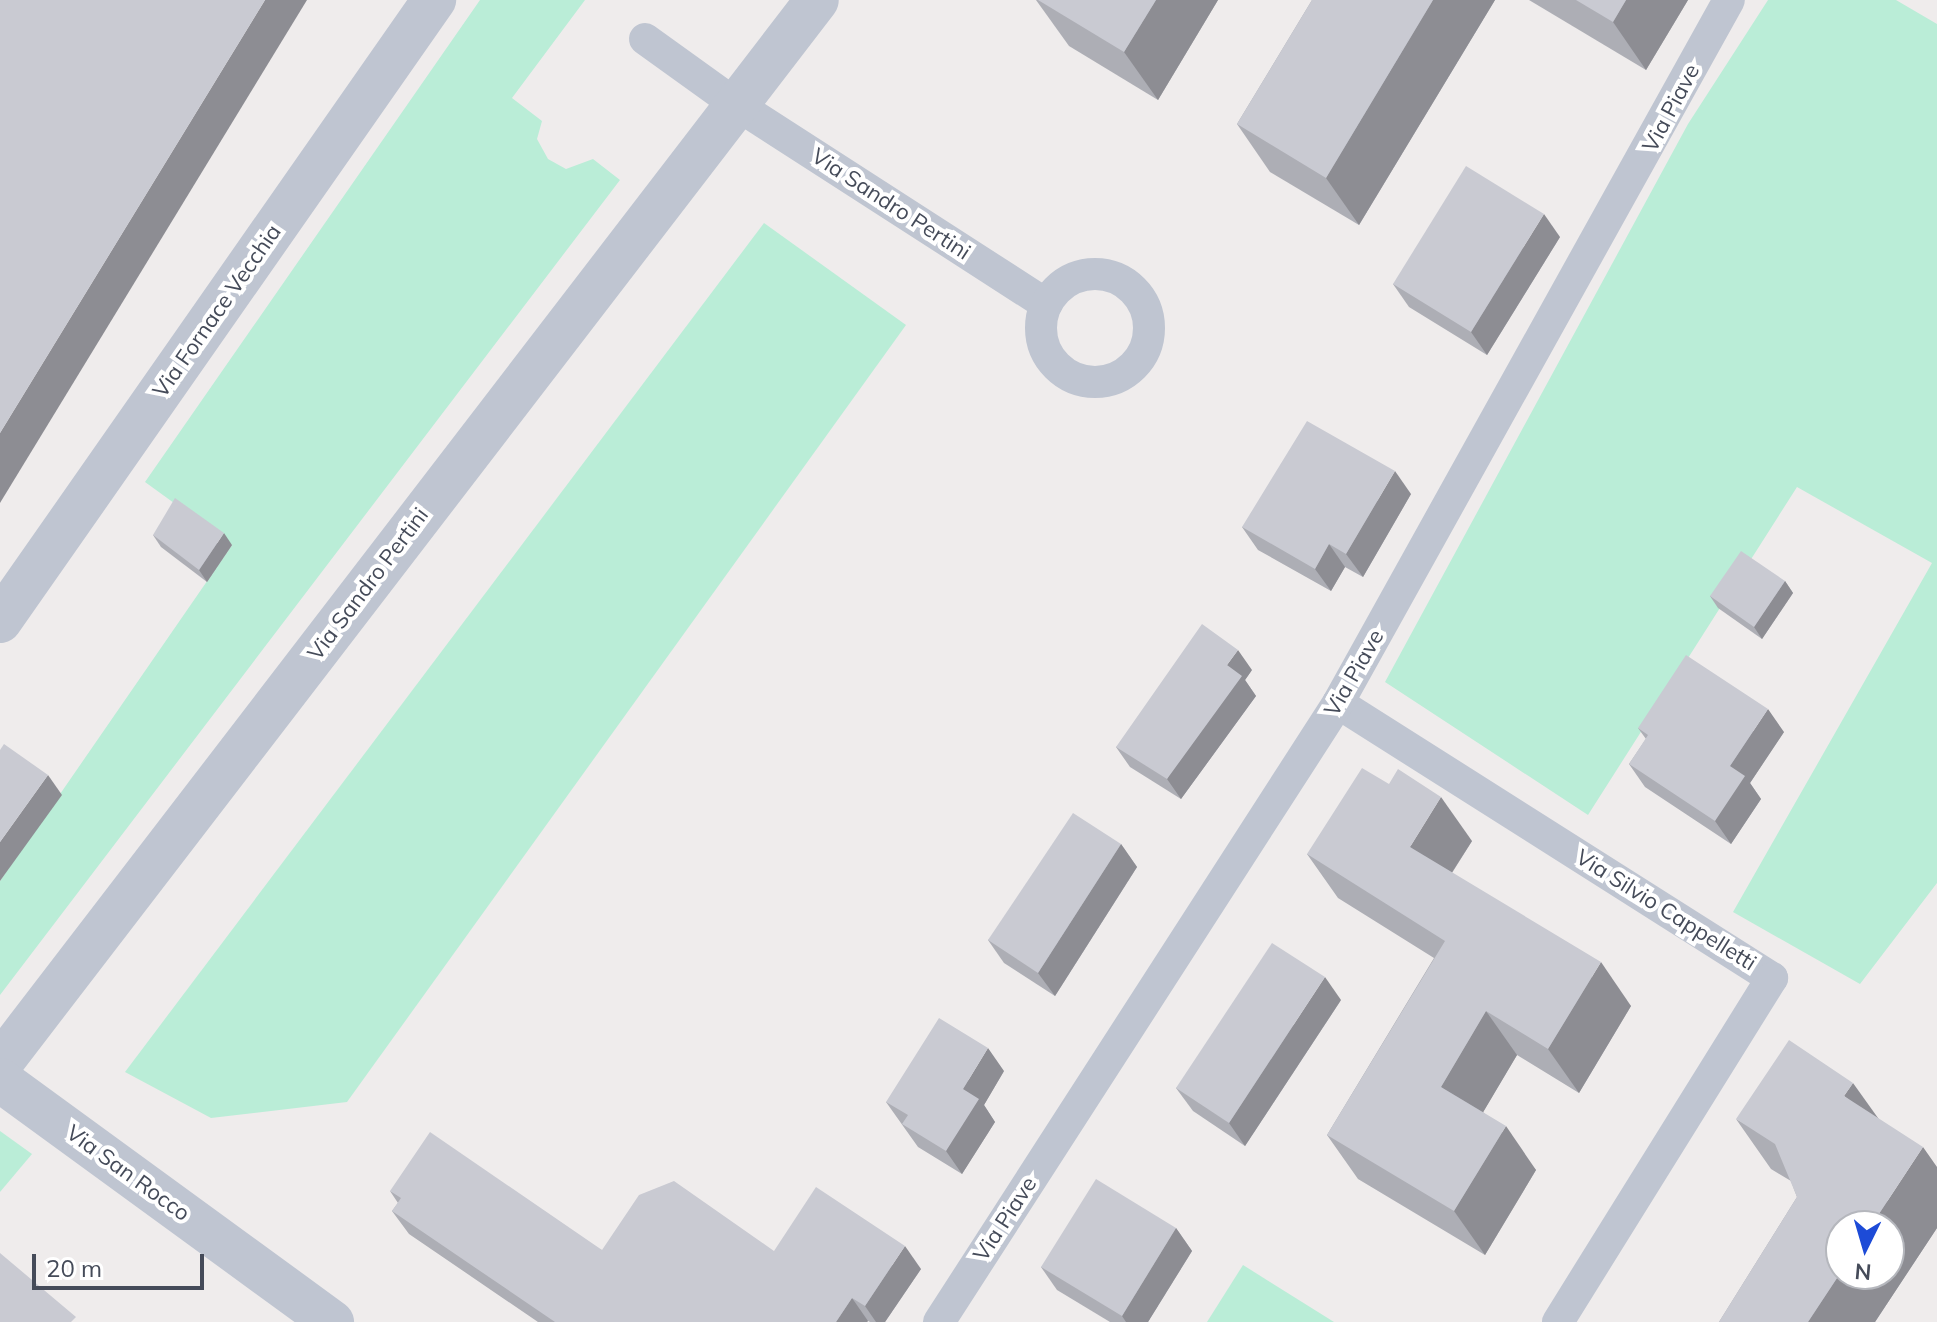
<!DOCTYPE html>
<style>
body{margin:0}
#map{position:relative;width:1937px;height:1322px;overflow:hidden;background:#efecec;font-family:Mulish,sans-serif}
div>[style]{position:absolute}
[style*='--x']{left:calc(var(--x)*1px);top:calc(var(--y)*1px);width:calc(var(--w)*1px);rotate:calc(var(--a)*1deg)}
.green>*{inset:0;background:#baedd7}
.lane>*{height:32px;margin:-16px;padding:0 16px;transform-origin:16px;border-radius:16px;background:#bfc5d1}
.lane>.ring{margin:-16px;padding:0;box-sizing:content-box;background:none;border:32px solid #bfc5d1;border-radius:50%}
.street>*{height:44px;margin:-22px;padding:0 22px;transform-origin:22px;border-radius:22px;background:#bfc5d1}
.wall>*{inset:0;background:#adaeb5}
.shaded-wall>*{inset:0;background:#8d8d93}
.building>*{inset:0;background:#c9cad2}
span{translate:-50% -50%;white-space:nowrap;text-align:center;line-height:1.15;-webkit-text-stroke:8px #fff;paint-order:stroke}
.street-label{font-size:22px;color:#454b59}
.north{position:absolute;left:1825px;top:1210px;width:80px;height:80px;box-sizing:border-box;background:#fff;border:2px solid #b5b7bd;border-radius:50%;rotate:185deg;font-size:22px;font-weight:700;line-height:32px;text-align:center;color:#454b59}
.north::after{content:'';display:block;margin:auto;width:28px;height:36px;background:#1d4bd7;clip-path:polygon(50% 0,100% 100%,50% 72%,0 100%)}
.scale{position:absolute;left:32px;top:1254px;width:172px;height:36px;box-sizing:border-box;border:4px solid #454b59;border-top:0;padding-left:10px;font-size:24px;line-height:28px;white-space:nowrap;color:#454b59;-webkit-text-stroke:6px #fff;paint-order:stroke}
</style>
<div id="map">
<div class="green">
<i style="clip-path:polygon(480px 0,585px 0,512px 98px,542px 121px,537px 139px,548px 159px,566px 169px,593px 159px,620px 180px,0 995px,0 881px,232px 545px,145px 482px)"></i>
<i style="clip-path:polygon(1768px 0,1896px 0,1937px 24px,1937px 883px,1860px 984px,1733px 912px,1932px 563px,1797px 487px,1588px 815px,1385px 682px,1688px 124px)"></i>
<i style="clip-path:polygon(764px 223px,906px 325px,347px 1102px,211px 1118px,125px 1072px)"></i>
<i style="clip-path:polygon(0 1131px,32px 1154px,0 1192px)"></i>
<i style="clip-path:polygon(1243px 1265px,1334px 1322px,1207px 1322px)"></i>
</div>
<div class="lane">
<i style="--x:645;--y:39;--w:113;--a:35.7"></i>
<i style="--x:737;--y:105;--w:368;--a:32.8"></i>
<i class="ring" style="left:1041px;top:274px;width:76px;height:76px"></i>
<i style="--x:1338;--y:703;--w:514;--a:32.36"></i>
<i style="--x:1772;--y:978;--w:405;--a:121.9"></i>
<i style="--x:939;--y:1322;--w:736;--a:-57.19"></i>
<i style="--x:1338;--y:703;--w:804;--a:-60.92"></i>
</div>
<div class="street">
<i style="--x:0;--y:621;--w:758;--a:-55.05"></i>
<i style="--x:0;--y:1064;--w:1341;--a:-52.48"></i>
<i style="--x:0;--y:1080;--w:411;--a:36.1"></i>
</div>
<div class="wall">
<i style="clip-path:polygon(1036px 0,1218px 0,1158px 100px,1069px 46px)"></i>
<i style="clip-path:polygon(1312px 0,1495px 0,1359px 225px,1270px 172px,1237px 124px)"></i>
<i style="clip-path:polygon(1529px 0,1688px 0,1646px 70px)"></i>
<i style="clip-path:polygon(1560px 237px,1487px 355px,1409px 307px,1393px 284px)"></i>
<i style="clip-path:polygon(1411px 494px,1363px 577px,1345px 567px,1331px 591px,1258px 550px,1242px 527px)"></i>
<i style="clip-path:polygon(153px 535px,232px 545px,207px 582px,161px 547px)"></i>
<i style="clip-path:polygon(1785px 581px,1793px 593px,1762px 639px,1718px 608px,1710px 596px)"></i>
<i style="clip-path:polygon(1252px 670px,1245px 680px,1256px 696px,1181px 799px,1130px 767px,1116px 747px)"></i>
<i style="clip-path:polygon(1638px 728px,1784px 732px,1750px 783px,1761px 799px,1731px 844px,1645px 787px,1629px 764px,1646px 739px)"></i>
<i style="clip-path:polygon(1472px 841px,1452px 873px,1631px 1006px,1579px 1093px,1517px 1055px,1483px 1112px,1536px 1170px,1485px 1255px,1358px 1179px,1327px 1135px,1434px 958px,1338px 898px,1307px 854px)"></i>
<i style="clip-path:polygon(1121px 844px,1137px 867px,1055px 996px,1004px 963px,988px 940px)"></i>
<i style="clip-path:polygon(1341px 1000px,1245px 1146px,1193px 1111px,1176px 1088px)"></i>
<i style="clip-path:polygon(1004px 1071px,984px 1105px,995px 1122px,962px 1174px,918px 1147px,886px 1102px)"></i>
<i style="clip-path:polygon(1736px 1119px,1937px 1228px,1875px 1322px,1719px 1322px,1797px 1197px,1791px 1181px,1771px 1169px)"></i>
<i style="clip-path:polygon(390px 1191px,602px 1250px,774px 1251px,921px 1269px,885px 1322px,870px 1322px,868px 1321px,867px 1322px,538px 1322px,409px 1234px,392px 1211px,398px 1203px)"></i>
<i style="clip-path:polygon(1176px 1228px,1192px 1251px,1148px 1322px,1110px 1322px,1057px 1290px,1041px 1267px)"></i>
</div>
<div class="shaded-wall">
<i style="clip-path:polygon(265px 0,307px 0,0 503px,0 433px)"></i>
<i style="clip-path:polygon(1156px 0,1218px 0,1158px 100px,1124px 52px)"></i>
<i style="clip-path:polygon(1433px 0,1495px 0,1359px 225px,1326px 178px)"></i>
<i style="clip-path:polygon(1626px 0,1688px 0,1646px 70px,1613px 22px)"></i>
<i style="clip-path:polygon(1544px 214px,1560px 237px,1487px 355px,1471px 332px)"></i>
<i style="clip-path:polygon(1395px 471px,1411px 494px,1363px 577px,1346px 554px)"></i>
<i style="clip-path:polygon(224px 533px,232px 545px,207px 582px,199px 570px)"></i>
<i style="clip-path:polygon(1329px 544px,1345px 567px,1331px 591px,1315px 569px)"></i>
<i style="clip-path:polygon(1785px 581px,1793px 593px,1762px 639px,1754px 627px)"></i>
<i style="clip-path:polygon(1238px 650px,1252px 670px,1245px 680px,1256px 696px,1181px 799px,1167px 779px,1227px 665px)"></i>
<i style="clip-path:polygon(1768px 709px,1784px 732px,1750px 783px,1761px 799px,1731px 844px,1715px 821px,1730px 766px)"></i>
<i style="clip-path:polygon(48px 775px,62px 795px,0 881px,0 842px)"></i>
<i style="clip-path:polygon(1441px 797px,1472px 841px,1440px 891px,1410px 847px)"></i>
<i style="clip-path:polygon(1121px 844px,1137px 867px,1055px 996px,1038px 973px)"></i>
<i style="clip-path:polygon(1601px 962px,1631px 1006px,1579px 1093px,1548px 1049px)"></i>
<i style="clip-path:polygon(1325px 977px,1341px 1000px,1245px 1146px,1229px 1123px)"></i>
<i style="clip-path:polygon(1486px 1011px,1517px 1055px,1472px 1131px,1441px 1087px)"></i>
<i style="clip-path:polygon(988px 1048px,1004px 1071px,984px 1105px,995px 1122px,962px 1174px,946px 1151px,963px 1089px)"></i>
<i style="clip-path:polygon(1853px 1083px,1888px 1132px,1844px 1096px)"></i>
<i style="clip-path:polygon(1506px 1126px,1536px 1170px,1485px 1255px,1454px 1211px)"></i>
<i style="clip-path:polygon(1923px 1147px,1937px 1167px,1937px 1228px,1875px 1322px,1808px 1322px,1841px 1272px,1841px 1274px,1889px 1274px,1889px 1226px,1871px 1226px)"></i>
<i style="clip-path:polygon(1176px 1228px,1192px 1251px,1148px 1322px,1126px 1322px,1122px 1316px)"></i>
<i style="clip-path:polygon(905px 1246px,921px 1269px,885px 1322px,876px 1322px,865px 1306px)"></i>
<i style="clip-path:polygon(852px 1298px,868px 1321px,867px 1322px,836px 1322px)"></i>
</div>
<div class="building">
<i style="clip-path:polygon(0 0,265px 0,0 433px)"></i>
<i style="clip-path:polygon(1038px 0,1156px 0,1124px 52px)"></i>
<i style="clip-path:polygon(1312px 0,1433px 0,1326px 178px,1237px 124px)"></i>
<i style="clip-path:polygon(1576px 0,1626px 0,1613px 22px)"></i>
<i style="clip-path:polygon(1466px 166px,1544px 214px,1471px 332px,1393px 284px)"></i>
<i style="clip-path:polygon(1307px 421px,1395px 471px,1346px 554px,1329px 544px,1315px 569px,1242px 527px)"></i>
<i style="clip-path:polygon(175px 498px,224px 533px,199px 570px,153px 535px)"></i>
<i style="clip-path:polygon(1741px 551px,1785px 581px,1754px 627px,1710px 596px)"></i>
<i style="clip-path:polygon(1202px 624px,1238px 650px,1227px 665px,1242px 676px,1167px 779px,1116px 747px)"></i>
<i style="clip-path:polygon(1686px 655px,1768px 709px,1730px 766px,1745px 776px,1715px 821px,1629px 764px,1648px 735px,1638px 728px)"></i>
<i style="clip-path:polygon(4px 744px,48px 775px,0 842px,0 750px)"></i>
<i style="clip-path:polygon(1362px 768px,1389px 784px,1398px 769px,1441px 797px,1410px 847px,1601px 962px,1548px 1049px,1486px 1011px,1441px 1087px,1506px 1126px,1454px 1211px,1327px 1135px,1445px 941px,1307px 854px)"></i>
<i style="clip-path:polygon(1073px 813px,1121px 844px,1038px 973px,988px 940px)"></i>
<i style="clip-path:polygon(1272px 943px,1325px 977px,1229px 1123px,1176px 1088px)"></i>
<i style="clip-path:polygon(939px 1018px,988px 1048px,963px 1089px,979px 1099px,946px 1151px,902px 1124px,908px 1115px,886px 1102px)"></i>
<i style="clip-path:polygon(1789px 1040px,1853px 1083px,1844px 1096px,1923px 1147px,1871px 1226px,1841px 1226px,1841px 1272px,1808px 1322px,1719px 1322px,1797px 1197px,1775px 1144px,1736px 1119px)"></i>
<i style="clip-path:polygon(430px 1132px,602px 1250px,639px 1195px,674px 1181px,774px 1251px,816px 1187px,905px 1246px,865px 1306px,852px 1298px,836px 1322px,555px 1322px,392px 1211px,401px 1198px,390px 1191px)"></i>
<i style="clip-path:polygon(1096px 1179px,1176px 1228px,1122px 1316px,1041px 1267px)"></i>
<i style="clip-path:polygon(0 1253px,76px 1317px,71px 1322px,0 1322px)"></i>
</div>
<div class="street-label">
<span style="left:1671px;top:108px;rotate:-62deg">Via Piave</span>
<span style="left:891px;top:204px;rotate:33deg">Via Sandro Pertini</span>
<span style="left:217px;top:311px;rotate:-55deg">Via Fornace Vecchia</span>
<span style="left:368px;top:584px;rotate:-53deg">Via Sandro Pertini</span>
<span style="left:1354px;top:673px;rotate:-60deg">Via Piave</span>
<span style="left:1666px;top:910px;rotate:32deg">Via Silvio Cappelletti</span>
<span style="left:128px;top:1173px;rotate:36deg">Via San Rocco</span>
<span style="left:1005px;top:1219px;rotate:-57deg">Via Piave</span>
</div>
<div class="north">N</div>
<div class="scale">20 m</div>
</div>
